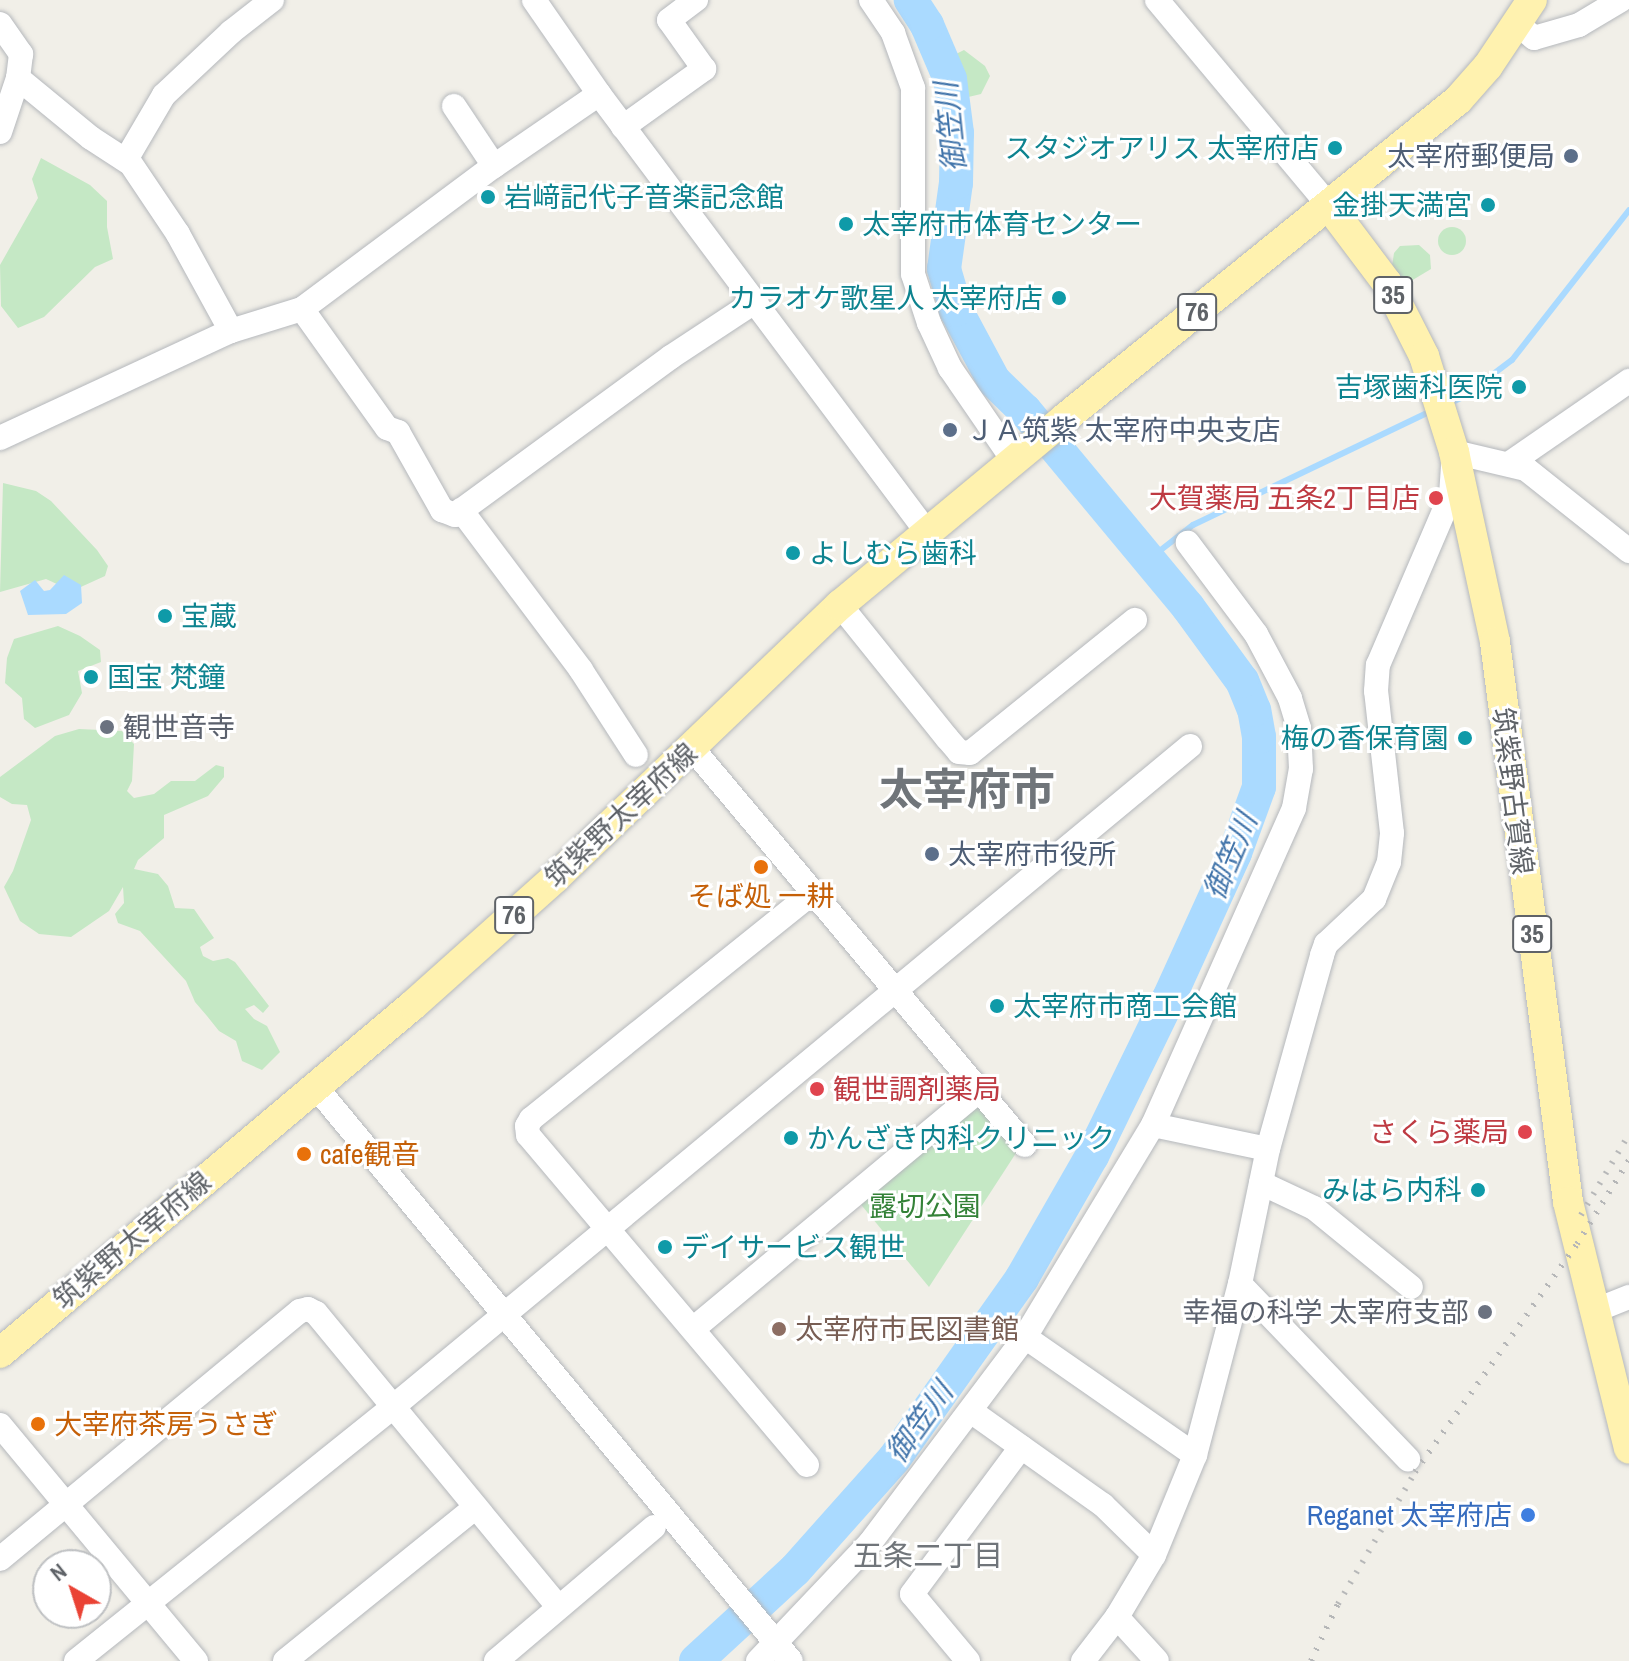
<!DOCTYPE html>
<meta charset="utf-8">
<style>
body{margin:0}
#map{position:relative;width:1629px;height:1661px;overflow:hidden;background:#f1efe8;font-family:"Archivo Narrow","Noto Sans JP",sans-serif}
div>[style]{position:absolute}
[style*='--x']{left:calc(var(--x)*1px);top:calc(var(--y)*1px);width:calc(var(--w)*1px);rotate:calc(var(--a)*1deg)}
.green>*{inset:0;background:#c5e8c5}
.round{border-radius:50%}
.water>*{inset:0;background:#aadaff}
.stream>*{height:6px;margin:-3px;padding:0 3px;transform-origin:3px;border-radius:3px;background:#aadaff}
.river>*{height:34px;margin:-17px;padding:0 17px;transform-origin:17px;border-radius:17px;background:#aadaff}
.roads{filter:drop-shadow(0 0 2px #b5b8bc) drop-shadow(0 0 2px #b5b8bc)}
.minor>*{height:24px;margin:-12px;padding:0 12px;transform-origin:12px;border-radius:12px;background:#fff}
.major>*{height:30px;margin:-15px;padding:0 15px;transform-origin:15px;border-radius:15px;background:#fff2af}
.rail>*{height:6px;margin-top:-3px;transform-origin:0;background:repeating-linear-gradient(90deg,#b6b7b8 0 2px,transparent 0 12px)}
.dots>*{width:22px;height:22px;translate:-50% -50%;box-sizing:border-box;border:4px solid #fff;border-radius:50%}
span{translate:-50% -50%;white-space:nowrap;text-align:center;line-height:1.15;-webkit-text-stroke:6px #fff;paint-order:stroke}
.shield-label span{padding:2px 6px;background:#fff;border:2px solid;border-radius:6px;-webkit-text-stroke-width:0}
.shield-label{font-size:26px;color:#5f6368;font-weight:700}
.culture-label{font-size:28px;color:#0d838f}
.right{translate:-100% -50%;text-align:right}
.left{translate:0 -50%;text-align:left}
.service-label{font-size:28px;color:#4e5e75}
.health-label{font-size:28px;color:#be3a42}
.worship-label{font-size:28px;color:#5b616d}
.street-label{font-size:28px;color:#5f6368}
.food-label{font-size:28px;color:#c56008}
.park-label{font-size:28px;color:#348238}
.education-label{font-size:28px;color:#785e54}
.shop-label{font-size:28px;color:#366cbe}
.water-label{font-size:30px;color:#4174aa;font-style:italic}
.neighbourhood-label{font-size:30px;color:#70757a}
.town-label{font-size:44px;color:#70757a;font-weight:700}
.north{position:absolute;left:32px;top:1549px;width:80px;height:80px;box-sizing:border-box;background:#fff;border:2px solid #bfc1c3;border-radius:50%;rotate:321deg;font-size:22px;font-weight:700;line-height:32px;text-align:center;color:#5f6368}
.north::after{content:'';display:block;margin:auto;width:28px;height:36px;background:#ea4335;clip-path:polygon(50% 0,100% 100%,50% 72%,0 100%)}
</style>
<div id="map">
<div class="green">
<i style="clip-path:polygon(950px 50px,954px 55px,964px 50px,985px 66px,990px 76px,981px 94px,964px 98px,949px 94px,943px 85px,952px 71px,943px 52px)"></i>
<i style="clip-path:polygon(41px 158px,90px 185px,107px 201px,107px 227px,113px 259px,95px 267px,44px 317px,18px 328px,1px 306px,0 265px,38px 198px,32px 179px)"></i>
<i class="round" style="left:1438px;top:227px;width:28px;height:28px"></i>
<i style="clip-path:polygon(1419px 245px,1430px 255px,1431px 269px,1411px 281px,1400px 281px,1391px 273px,1394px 253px,1400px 246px)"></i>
<i style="clip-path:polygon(3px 483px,36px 491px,51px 501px,97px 550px,108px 566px,105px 576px,72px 591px,46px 579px,0 592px)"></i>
<i style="clip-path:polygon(58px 626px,80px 636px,100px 650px,101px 662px,78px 671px,82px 693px,69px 715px,35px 728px,24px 719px,22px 698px,5px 683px,7px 658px,14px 639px)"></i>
<i style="clip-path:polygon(79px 729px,122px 731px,134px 744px,132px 781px,127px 791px,134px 798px,154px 794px,171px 781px,195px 781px,216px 765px,224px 767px,224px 777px,208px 796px,164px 815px,164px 838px,138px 860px,134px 869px,158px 874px,168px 886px,175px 908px,194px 909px,214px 938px,200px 947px,203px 956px,213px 961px,228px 958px,235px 962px,269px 1006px,263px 1013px,254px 1005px,245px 1009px,254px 1019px,267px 1026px,280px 1052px,262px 1070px,242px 1061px,236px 1041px,219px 1031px,207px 1016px,195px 1002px,186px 981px,140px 931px,118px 923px,115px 914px,124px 903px,123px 887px,109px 911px,71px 937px,39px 934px,20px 921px,4px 887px,13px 871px,31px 820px,27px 805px,12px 804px,0 797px,0 777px,55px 736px)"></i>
<i style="clip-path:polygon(972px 1104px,985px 1105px,1020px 1147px,929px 1287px,858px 1201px)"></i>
</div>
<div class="water">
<i style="clip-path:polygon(64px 575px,81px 585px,82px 603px,66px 614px,28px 615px,20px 591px,35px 580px,44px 591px,50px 590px)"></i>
</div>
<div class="stream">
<i style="--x:1448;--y:404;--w:17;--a:-25"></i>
<i style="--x:1463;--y:397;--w:61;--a:-37.1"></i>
<i style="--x:1512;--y:360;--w:190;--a:-52"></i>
<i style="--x:1148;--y:560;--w:57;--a:-37.9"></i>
<i style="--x:1193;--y:525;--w:264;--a:-25.6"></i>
</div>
<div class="river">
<i style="--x:696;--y:1661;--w:134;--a:-42.6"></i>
<i style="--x:795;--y:1570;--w:149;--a:-48.3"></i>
<i style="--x:894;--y:1459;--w:222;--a:-54.7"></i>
<i style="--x:1022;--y:1278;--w:141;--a:-60.2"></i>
<i style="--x:1092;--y:1156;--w:176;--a:-64"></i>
<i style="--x:1169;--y:998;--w:159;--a:-65.5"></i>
<i style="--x:1235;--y:853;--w:70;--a:-70"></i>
<i style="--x:1259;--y:787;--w:50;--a:-90"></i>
<i style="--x:1259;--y:737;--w:27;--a:-100"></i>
<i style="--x:1254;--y:710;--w:31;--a:-112"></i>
<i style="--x:1242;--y:681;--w:92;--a:-126.1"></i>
<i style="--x:1188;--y:607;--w:255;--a:-129.7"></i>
<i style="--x:1025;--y:411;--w:43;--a:-135.9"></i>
<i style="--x:994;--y:381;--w:81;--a:-118.2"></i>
<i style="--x:956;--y:310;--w:43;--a:-106.3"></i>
<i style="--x:944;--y:269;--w:87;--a:-82.1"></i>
<i style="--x:956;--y:183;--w:50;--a:-88.9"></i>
<i style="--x:957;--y:133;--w:54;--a:-97.4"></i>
<i style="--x:950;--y:79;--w:59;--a:-113.1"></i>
<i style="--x:927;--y:25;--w:30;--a:-123"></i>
</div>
<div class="roads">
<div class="minor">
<i style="--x:534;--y:0;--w:114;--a:55.3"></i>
<i style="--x:599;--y:94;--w:546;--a:53.19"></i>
<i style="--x:871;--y:0;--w:40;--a:56"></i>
<i style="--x:893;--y:33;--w:59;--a:70"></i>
<i style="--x:913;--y:88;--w:186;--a:90"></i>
<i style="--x:913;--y:274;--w:52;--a:71.9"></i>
<i style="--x:929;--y:323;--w:50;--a:65"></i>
<i style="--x:950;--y:368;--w:112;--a:55.6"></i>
<i style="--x:1157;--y:0;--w:268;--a:50.1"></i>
<i style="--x:0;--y:24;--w:37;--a:55"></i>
<i style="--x:21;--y:54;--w:24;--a:97"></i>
<i style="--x:1517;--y:24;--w:22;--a:39"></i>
<i style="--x:1534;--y:38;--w:47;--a:-16.1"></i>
<i style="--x:1579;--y:25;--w:49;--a:-30.8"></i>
<i style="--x:454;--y:106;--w:72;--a:56.3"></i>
<i style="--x:623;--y:127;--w:100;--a:-35.6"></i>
<i style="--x:704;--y:69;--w:60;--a:-125.5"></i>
<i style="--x:669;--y:20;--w:34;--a:-37"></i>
<i style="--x:0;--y:132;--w:57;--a:-71.6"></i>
<i style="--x:18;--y:78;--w:94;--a:39.4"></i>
<i style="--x:91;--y:138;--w:44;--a:33"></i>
<i style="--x:302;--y:309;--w:146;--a:54.5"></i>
<i style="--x:387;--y:428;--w:12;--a:20"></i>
<i style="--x:398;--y:432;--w:90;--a:60.6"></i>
<i style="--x:442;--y:510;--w:14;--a:21"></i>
<i style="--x:455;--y:515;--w:268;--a:-36.2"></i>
<i style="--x:671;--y:357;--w:102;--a:-33.4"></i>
<i style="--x:231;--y:331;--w:111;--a:-118.7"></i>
<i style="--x:178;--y:234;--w:92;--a:-123.9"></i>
<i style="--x:127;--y:158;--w:73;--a:-59.6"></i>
<i style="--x:164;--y:95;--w:92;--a:-43.2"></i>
<i style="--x:231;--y:32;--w:52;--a:-38"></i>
<i style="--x:0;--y:438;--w:255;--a:-24.9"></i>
<i style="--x:231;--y:331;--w:74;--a:-17.2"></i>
<i style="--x:302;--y:309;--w:239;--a:-36.7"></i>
<i style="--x:494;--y:166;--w:127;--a:-34.4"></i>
<i style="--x:1510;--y:463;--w:145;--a:-34.6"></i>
<i style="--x:461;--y:510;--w:200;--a:53.1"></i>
<i style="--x:581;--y:670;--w:101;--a:57.1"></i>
<i style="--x:840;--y:605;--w:171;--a:51.2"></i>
<i style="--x:947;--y:738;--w:18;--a:49"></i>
<i style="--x:959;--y:752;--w:11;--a:5"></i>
<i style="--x:970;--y:753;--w:212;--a:-38.9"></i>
<i style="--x:692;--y:748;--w:518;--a:50.01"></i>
<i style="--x:315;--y:1086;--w:746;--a:50.38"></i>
<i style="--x:1153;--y:1125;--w:117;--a:11.8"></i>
<i style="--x:1261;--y:1183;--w:59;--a:25.3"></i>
<i style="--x:1314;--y:1208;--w:125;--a:39.2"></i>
<i style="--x:1240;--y:1284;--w:243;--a:46.2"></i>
<i style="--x:1594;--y:1311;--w:38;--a:-22"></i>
<i style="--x:693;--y:1329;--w:372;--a:-39.8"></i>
<i style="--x:1025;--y:1337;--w:207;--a:34.8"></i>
<i style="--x:972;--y:1412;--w:161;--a:35.4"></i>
<i style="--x:1103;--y:1505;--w:71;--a:44.4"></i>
<i style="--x:0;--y:1425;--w:307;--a:50.3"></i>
<i style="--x:807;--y:1465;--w:432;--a:-130.2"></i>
<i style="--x:528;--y:1135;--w:9;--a:-96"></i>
<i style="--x:527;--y:1126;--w:8;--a:-60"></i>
<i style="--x:531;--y:1119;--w:361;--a:-38.8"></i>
<i style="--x:0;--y:1559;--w:389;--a:-39.6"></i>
<i style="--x:300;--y:1311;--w:8;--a:-14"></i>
<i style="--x:308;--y:1309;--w:9;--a:27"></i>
<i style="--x:316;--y:1313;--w:381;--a:50.5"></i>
<i style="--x:1117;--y:1617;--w:59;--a:47.7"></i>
<i style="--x:76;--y:1661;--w:408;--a:-38.7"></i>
<i style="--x:394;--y:1406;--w:1034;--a:-39.66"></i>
<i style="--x:285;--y:1661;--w:245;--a:-38.9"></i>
<i style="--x:496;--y:1661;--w:207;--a:-40.3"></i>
<i style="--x:758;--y:1661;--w:163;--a:-46.5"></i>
<i style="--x:870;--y:1543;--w:258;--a:-53"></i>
<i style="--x:1025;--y:1337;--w:248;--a:-58.9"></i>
<i style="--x:1153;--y:1125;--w:347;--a:-66"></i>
<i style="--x:1294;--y:808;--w:40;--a:-80"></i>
<i style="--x:1301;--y:769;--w:41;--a:-92.8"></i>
<i style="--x:1299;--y:728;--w:31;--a:-107"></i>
<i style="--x:1290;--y:698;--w:72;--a:-118"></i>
<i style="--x:1256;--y:634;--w:114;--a:-126.8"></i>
<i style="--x:968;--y:1661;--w:87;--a:-129.9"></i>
<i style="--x:912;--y:1594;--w:183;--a:-53.4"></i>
<i style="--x:1083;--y:1661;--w:56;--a:-52.3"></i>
<i style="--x:1117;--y:1617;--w:72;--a:-59.2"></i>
<i style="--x:1154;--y:1555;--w:108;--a:-67.7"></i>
<i style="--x:1195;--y:1455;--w:177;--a:-75.3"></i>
<i style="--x:1240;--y:1284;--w:138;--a:-78.3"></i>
<i style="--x:1268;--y:1149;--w:201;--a:-74.4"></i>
<i style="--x:1322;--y:955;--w:12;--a:-70"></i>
<i style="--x:1326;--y:944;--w:66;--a:-43.2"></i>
<i style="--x:1374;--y:899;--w:40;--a:-68"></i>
<i style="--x:1389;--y:862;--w:29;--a:-84"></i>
<i style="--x:1392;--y:833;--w:143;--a:-96.4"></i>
<i style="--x:1376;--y:691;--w:26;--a:-86"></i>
<i style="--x:1378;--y:665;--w:185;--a:-66.8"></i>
<i style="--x:1451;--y:495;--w:43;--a:-86"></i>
<i style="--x:1454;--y:452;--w:74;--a:13.3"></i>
<i style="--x:1526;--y:469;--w:132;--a:38.5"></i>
</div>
<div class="major">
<i style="--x:1329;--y:206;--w:96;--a:53"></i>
<i style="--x:1387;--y:283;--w:82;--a:63.1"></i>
<i style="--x:1424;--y:356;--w:101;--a:72.6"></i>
<i style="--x:1454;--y:452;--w:194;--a:77.8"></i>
<i style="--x:1495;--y:642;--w:565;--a:82.57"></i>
<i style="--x:1568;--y:1202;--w:254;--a:76.1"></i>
<i style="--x:0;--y:1353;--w:540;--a:-40.12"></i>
<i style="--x:413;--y:1005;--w:191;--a:-41.8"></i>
<i style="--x:555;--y:878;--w:395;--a:-43.8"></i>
<i style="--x:840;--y:605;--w:293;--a:-39.7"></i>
<i style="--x:1065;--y:418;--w:506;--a:-38.98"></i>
<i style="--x:1458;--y:100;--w:45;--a:-48.6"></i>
<i style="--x:1488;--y:66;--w:79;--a:-56.3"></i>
</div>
</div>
<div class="rail">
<i style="--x:1581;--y:1215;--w:94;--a:-59.3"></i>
<i style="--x:1311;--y:1661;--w:63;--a:-64.7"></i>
<i style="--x:1338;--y:1604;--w:153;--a:-59.7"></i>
<i style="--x:1415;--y:1472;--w:280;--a:-54.6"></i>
<i style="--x:1577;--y:1244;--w:99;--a:-58.2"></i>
</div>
<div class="dots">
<i style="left:1335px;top:148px;background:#0f9aa8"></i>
<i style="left:1571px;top:156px;background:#5c6f8a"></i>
<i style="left:488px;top:197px;background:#0f9aa8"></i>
<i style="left:1488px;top:205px;background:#0f9aa8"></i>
<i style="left:846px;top:224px;background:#0f9aa8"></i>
<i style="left:1059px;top:298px;background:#0f9aa8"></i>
<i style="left:1519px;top:387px;background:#0f9aa8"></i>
<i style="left:950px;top:430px;background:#5c6f8a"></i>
<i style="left:1436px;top:498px;background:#e0444e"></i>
<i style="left:793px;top:553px;background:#0f9aa8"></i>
<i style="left:165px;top:616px;background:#0f9aa8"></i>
<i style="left:91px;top:677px;background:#0f9aa8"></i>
<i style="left:107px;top:727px;background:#6b7280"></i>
<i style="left:1465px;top:738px;background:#0f9aa8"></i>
<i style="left:932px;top:854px;background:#5c6f8a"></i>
<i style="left:761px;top:867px;background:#e8710a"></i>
<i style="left:997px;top:1006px;background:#0f9aa8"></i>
<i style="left:817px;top:1089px;background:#e0444e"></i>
<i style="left:1525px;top:1132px;background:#e0444e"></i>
<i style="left:791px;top:1138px;background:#0f9aa8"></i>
<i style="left:304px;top:1154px;background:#e8710a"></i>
<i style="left:1478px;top:1190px;background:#0f9aa8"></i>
<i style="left:665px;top:1247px;background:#0f9aa8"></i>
<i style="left:1485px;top:1312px;background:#6b7280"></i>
<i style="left:779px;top:1329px;background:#8d6e63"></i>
<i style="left:38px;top:1424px;background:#e8710a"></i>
<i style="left:1528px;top:1515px;background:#3f7fe0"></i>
</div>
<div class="shield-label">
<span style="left:1393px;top:295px">35</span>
<span style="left:1197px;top:312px">76</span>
<span style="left:514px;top:915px">76</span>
<span style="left:1532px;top:934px">35</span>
</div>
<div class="culture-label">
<span class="right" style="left:1319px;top:148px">スタジオアリス 太宰府店</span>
<span class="left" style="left:504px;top:197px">岩﨑記代子音楽記念館</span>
<span class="right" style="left:1472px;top:205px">金掛天満宮</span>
<span class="left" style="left:862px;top:224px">太宰府市体育センター</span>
<span class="right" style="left:1043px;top:298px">カラオケ歌星人 太宰府店</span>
<span class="right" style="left:1503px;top:387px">吉塚歯科医院</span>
<span class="left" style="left:809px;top:553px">よしむら歯科</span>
<span class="left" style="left:181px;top:616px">宝蔵</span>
<span class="left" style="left:107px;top:677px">国宝 梵鐘</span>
<span class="right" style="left:1449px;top:738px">梅の香保育園</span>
<span class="left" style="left:1013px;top:1006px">太宰府市商工会館</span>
<span class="left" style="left:807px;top:1138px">かんざき内科クリニック</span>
<span class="right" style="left:1462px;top:1190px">みはら内科</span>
<span class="left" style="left:681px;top:1247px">デイサービス観世</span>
</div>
<div class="service-label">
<span class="right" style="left:1555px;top:156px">太宰府郵便局</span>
<span class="left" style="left:966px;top:430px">ＪＡ筑紫 太宰府中央支店</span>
<span class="left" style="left:948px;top:854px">太宰府市役所</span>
</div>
<div class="health-label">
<span class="right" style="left:1420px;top:498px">大賀薬局 五条2丁目店</span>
<span class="left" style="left:833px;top:1089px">観世調剤薬局</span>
<span class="right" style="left:1509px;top:1132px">さくら薬局</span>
</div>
<div class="worship-label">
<span class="left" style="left:123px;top:727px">観世音寺</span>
<span class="right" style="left:1469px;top:1312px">幸福の科学 太宰府支部</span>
</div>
<div class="street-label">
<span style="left:1513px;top:791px;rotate:83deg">筑紫野古賀線</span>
<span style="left:621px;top:815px;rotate:-43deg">筑紫野太宰府線</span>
<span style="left:132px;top:1240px;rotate:-40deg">筑紫野太宰府線</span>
</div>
<div class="food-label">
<span style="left:761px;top:896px">そば処 一耕</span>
<span class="left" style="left:320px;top:1154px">cafe観音</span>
<span class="left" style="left:54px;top:1424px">大宰府茶房うさぎ</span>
</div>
<div class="park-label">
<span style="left:925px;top:1206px">露切公園</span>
</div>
<div class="education-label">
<span class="left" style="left:795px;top:1329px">太宰府市民図書館</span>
</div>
<div class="shop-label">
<span class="right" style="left:1512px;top:1515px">Reganet 太宰府店</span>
</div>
<div class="water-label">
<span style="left:950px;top:127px;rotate:-96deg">御笠川</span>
<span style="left:1230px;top:856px;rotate:-67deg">御笠川</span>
<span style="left:919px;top:1422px;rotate:-54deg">御笠川</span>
</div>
<div class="neighbourhood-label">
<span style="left:928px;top:1555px">五条二丁目</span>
</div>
<div class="town-label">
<span style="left:967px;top:789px">太宰府市</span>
</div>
<div class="north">N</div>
</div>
